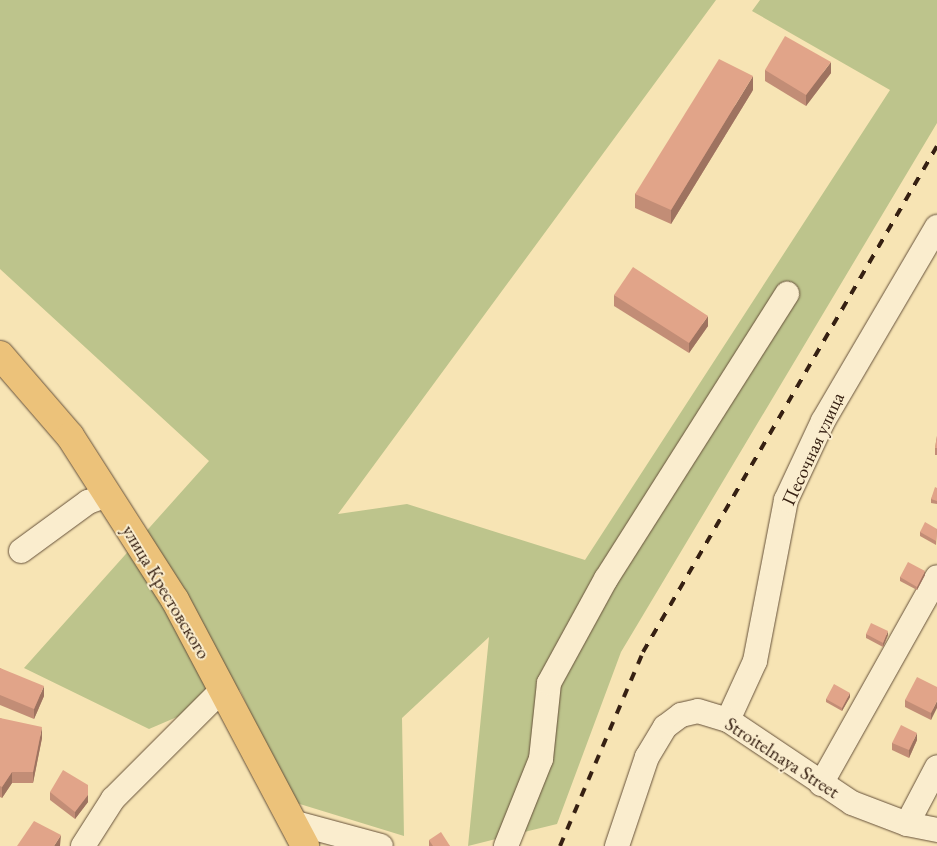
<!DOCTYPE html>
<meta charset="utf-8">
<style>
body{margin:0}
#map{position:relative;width:937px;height:846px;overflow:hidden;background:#f7e4b4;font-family:"EB Garamond",serif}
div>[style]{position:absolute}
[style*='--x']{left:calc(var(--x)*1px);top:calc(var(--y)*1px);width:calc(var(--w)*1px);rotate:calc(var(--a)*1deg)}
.green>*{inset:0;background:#bdc48c}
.roads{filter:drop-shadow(0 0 1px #66513a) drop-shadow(0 0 1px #66513a)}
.minor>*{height:24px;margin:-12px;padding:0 12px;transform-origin:12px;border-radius:12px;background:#faedce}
.major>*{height:28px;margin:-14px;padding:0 14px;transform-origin:14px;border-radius:14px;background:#ecc27a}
.rail>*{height:4px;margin-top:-2px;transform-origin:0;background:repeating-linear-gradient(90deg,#362012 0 9px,transparent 0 18px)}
.wall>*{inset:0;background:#c28d76}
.shaded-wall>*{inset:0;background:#9e7360}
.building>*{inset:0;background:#e1a489}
span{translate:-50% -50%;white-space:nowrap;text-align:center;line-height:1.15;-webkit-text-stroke:4px #faedce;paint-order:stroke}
.street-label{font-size:19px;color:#362012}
</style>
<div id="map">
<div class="green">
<i style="clip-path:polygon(0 0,716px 0,338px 514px,407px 504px,585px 560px,890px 90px,752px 11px,760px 0,937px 0,937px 123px,621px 652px,557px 824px,468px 846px,489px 637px,402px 718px,404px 836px,290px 801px,240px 690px,149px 729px,24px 668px,209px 461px,0 269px)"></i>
</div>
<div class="roads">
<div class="minor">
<i style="--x:21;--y:551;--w:83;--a:-36.2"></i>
<i style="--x:88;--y:502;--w:20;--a:-20"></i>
<i style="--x:728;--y:720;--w:65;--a:-65.4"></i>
<i style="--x:755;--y:661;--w:164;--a:-79.1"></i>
<i style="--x:786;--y:500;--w:87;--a:-64.9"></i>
<i style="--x:823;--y:421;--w:225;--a:-59.6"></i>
<i style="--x:821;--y:784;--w:237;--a:-60.7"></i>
<i style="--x:292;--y:822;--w:92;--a:15.1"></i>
<i style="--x:907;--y:824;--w:64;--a:-62.2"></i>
<i style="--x:83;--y:846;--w:56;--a:-57.4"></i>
<i style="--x:113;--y:799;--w:154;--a:-45"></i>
<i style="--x:506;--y:846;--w:94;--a:-68.1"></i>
<i style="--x:541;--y:759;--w:76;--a:-84"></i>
<i style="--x:549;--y:683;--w:119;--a:-61.3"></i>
<i style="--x:606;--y:579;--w:338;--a:-57.6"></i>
<i style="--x:617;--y:846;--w:94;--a:-71.4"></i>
<i style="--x:647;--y:757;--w:35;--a:-59"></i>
<i style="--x:665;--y:727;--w:20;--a:-37"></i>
<i style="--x:681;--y:715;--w:17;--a:-13"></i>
<i style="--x:698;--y:711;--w:31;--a:17"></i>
<i style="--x:728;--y:720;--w:149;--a:33.8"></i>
<i style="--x:852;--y:803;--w:59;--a:20.9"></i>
<i style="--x:907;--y:824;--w:31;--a:11"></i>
</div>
<div class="major">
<i style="--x:0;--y:355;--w:107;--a:49.2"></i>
<i style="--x:70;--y:436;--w:195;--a:57.4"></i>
<i style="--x:175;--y:600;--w:278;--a:62.1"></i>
</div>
</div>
<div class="rail">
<i style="--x:560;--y:846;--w:211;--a:-66.8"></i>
<i style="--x:643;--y:652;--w:585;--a:-59.84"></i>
</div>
<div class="wall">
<i style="clip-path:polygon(765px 70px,831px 73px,806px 106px,765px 81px)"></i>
<i style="clip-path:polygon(753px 90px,671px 224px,635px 208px,635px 194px)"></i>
<i style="clip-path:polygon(614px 295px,708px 326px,689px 353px,614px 306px)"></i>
<i style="clip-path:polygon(937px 436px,937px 455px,935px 455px,935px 448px)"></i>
<i style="clip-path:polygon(937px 488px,937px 504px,931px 503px,931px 499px)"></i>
<i style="clip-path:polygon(937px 529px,936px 545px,920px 536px,920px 532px)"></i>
<i style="clip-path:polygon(925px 575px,917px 590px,900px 581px,900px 577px)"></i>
<i style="clip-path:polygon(866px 634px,888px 635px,883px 647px,866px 638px)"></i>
<i style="clip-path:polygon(0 668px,44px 696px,34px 719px,0 705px)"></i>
<i style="clip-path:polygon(937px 687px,931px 720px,905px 707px,905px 700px)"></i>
<i style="clip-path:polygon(850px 697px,842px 711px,826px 702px,826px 699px)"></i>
<i style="clip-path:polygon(0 718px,42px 738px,33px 783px,12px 783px,2px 798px,0 797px)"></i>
<i style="clip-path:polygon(917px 740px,909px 758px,892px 750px,892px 743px)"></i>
<i style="clip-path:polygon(50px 792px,88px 802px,75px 819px,50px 800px)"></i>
<i style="clip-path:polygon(429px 840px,450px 846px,429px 846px)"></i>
</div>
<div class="shaded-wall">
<i style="clip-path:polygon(831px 62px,831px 73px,806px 106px,806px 95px)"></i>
<i style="clip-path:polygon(753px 76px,753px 90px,671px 224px,671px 210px)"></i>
<i style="clip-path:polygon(708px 316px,708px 326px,689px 353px,689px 343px)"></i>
<i style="clip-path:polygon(925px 571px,925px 575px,917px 590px,917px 587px)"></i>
<i style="clip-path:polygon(888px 631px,888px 635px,883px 647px,883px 643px)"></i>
<i style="clip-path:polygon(44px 686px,44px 696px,34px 719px,34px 709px)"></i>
<i style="clip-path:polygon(850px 693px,850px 697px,842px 711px,842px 708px)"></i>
<i style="clip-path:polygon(937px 701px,937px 708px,931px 720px,931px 713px)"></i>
<i style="clip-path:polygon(42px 727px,42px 738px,33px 783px,33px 772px)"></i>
<i style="clip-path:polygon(917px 733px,917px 740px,909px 758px,909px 750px)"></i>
<i style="clip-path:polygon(12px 772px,12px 783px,2px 798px,2px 787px)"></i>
<i style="clip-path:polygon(88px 785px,88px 802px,75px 819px,75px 812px)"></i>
<i style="clip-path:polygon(61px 835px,60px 846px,54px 846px)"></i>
</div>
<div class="building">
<i style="clip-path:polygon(785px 36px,831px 62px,806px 95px,765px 70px)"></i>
<i style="clip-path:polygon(719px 59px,753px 76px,671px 210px,635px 194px)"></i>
<i style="clip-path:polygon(633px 267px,708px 316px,689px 343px,614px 295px)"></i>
<i style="clip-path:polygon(937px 436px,937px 448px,935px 448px)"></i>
<i style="clip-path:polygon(935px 487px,937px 488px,937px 501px,931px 499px)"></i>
<i style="clip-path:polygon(925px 522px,937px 529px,936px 541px,920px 532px)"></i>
<i style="clip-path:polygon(908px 562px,925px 571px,917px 587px,900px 577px)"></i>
<i style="clip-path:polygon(871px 623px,888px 631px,883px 643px,866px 634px)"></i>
<i style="clip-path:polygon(0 668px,44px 686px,34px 709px,0 695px)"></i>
<i style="clip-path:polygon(917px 677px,937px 687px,937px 701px,931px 713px,905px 700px)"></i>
<i style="clip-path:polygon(834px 684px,850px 693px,842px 708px,826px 699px)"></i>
<i style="clip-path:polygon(0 718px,42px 727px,33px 772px,12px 772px,2px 787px,0 786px)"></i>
<i style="clip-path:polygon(901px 725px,917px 733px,909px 750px,892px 743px)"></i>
<i style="clip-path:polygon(63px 770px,88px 785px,88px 795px,75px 812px,50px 792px)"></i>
<i style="clip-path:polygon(34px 821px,61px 835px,54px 846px,17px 846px)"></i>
<i style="clip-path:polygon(441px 832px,450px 846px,433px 846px,429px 840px)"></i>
</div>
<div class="street-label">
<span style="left:813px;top:449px;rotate:-65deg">Песочная улица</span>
<span style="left:166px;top:592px;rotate:59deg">улица Крестовского</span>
<span style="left:782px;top:758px;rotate:33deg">Stroitelnaya Street</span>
</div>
</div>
